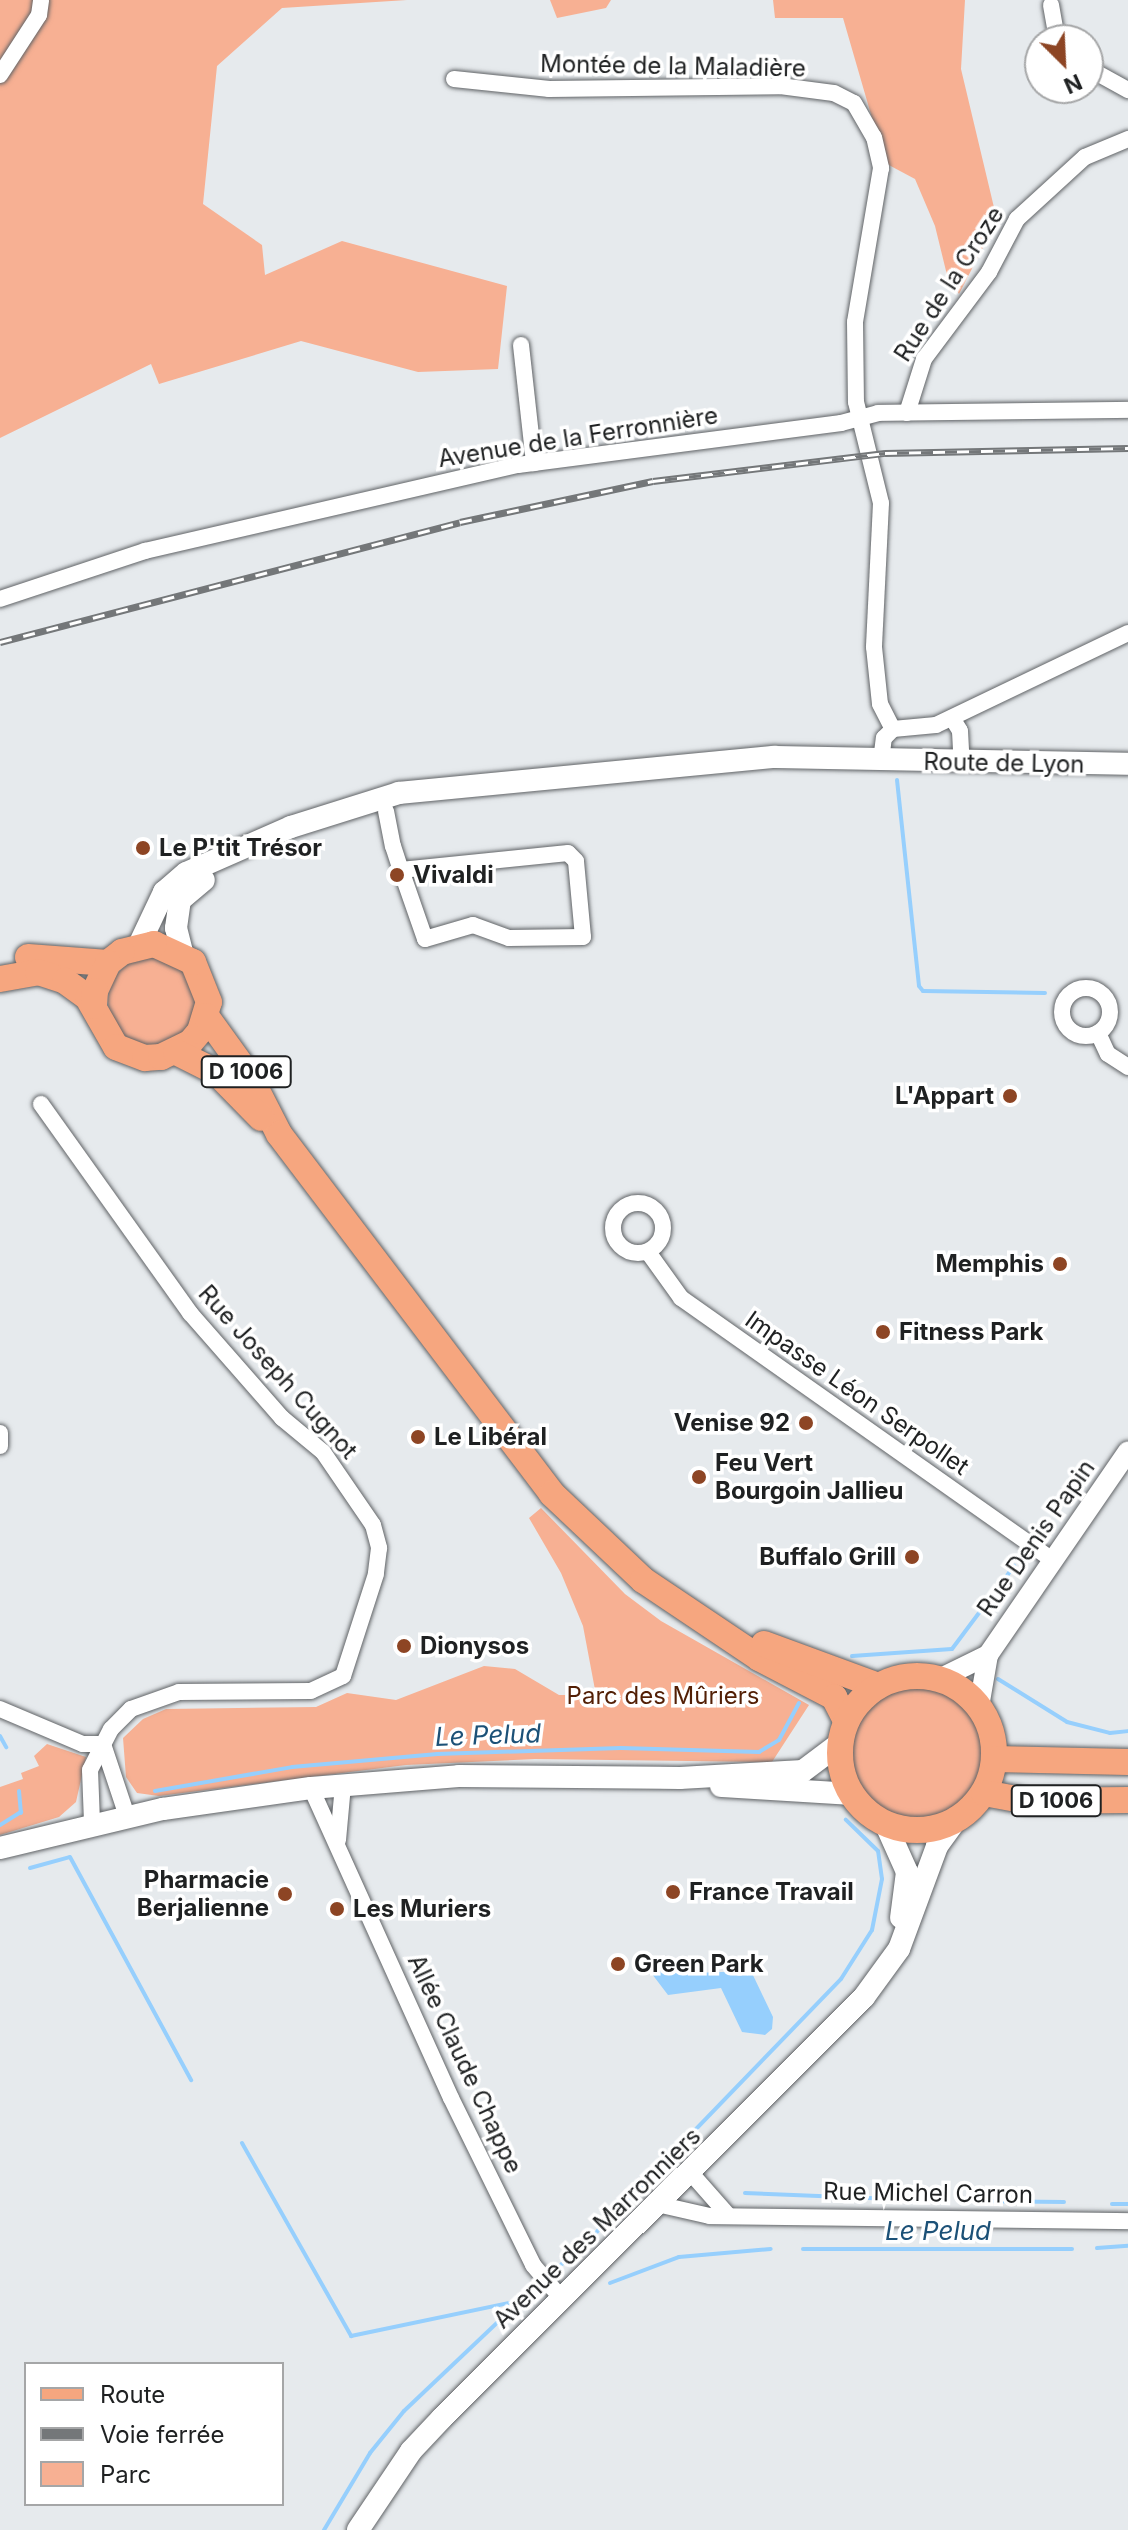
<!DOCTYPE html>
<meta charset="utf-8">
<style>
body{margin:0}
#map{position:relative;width:1128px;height:2530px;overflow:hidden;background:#e6eaed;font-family:Inter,sans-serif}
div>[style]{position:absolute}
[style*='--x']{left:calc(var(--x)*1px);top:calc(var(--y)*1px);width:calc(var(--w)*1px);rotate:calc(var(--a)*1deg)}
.green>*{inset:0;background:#f7b093}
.round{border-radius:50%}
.water>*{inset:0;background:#96cffd}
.stream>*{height:4px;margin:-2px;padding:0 2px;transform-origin:2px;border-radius:2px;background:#96cffd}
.roads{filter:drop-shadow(0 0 2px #606366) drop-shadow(0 0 2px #606366)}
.minor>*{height:16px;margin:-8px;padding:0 8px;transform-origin:8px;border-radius:8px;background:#fff}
.minor>.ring{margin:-8px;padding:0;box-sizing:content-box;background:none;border:16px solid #fff;border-radius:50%}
.tertiary>*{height:20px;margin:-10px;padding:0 10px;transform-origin:10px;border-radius:10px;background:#fff}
.secondary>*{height:22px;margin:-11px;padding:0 11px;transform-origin:11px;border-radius:11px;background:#fff}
.primary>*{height:26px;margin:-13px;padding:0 13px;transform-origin:13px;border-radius:13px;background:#f6a67f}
.primary>.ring{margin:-13px;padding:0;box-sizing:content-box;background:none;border:26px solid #f6a67f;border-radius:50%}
.rail>*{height:7px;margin-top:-3.5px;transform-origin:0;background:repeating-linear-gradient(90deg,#fff 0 12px,#747779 0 24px);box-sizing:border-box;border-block:2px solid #747779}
.dots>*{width:22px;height:22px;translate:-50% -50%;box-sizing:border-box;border:4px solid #fff;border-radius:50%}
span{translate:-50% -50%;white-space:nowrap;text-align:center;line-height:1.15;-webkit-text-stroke:7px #fff;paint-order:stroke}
.shield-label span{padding:2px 6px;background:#fff;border:2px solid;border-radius:6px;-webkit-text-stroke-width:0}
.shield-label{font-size:22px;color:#1f2122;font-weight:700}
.street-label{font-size:24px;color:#1f2122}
.poi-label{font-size:24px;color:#1f2122;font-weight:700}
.left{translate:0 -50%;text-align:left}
.right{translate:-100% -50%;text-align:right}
.park-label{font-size:24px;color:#521f05}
.water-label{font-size:26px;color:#1c5177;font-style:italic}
.legend{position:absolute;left:24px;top:2362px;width:260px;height:144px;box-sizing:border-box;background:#fff;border:2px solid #a5a6a7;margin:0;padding:10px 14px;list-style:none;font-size:24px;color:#1f2122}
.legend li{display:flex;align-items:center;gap:16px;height:40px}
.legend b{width:40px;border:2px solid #a5a6a7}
.north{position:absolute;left:1024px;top:24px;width:80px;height:80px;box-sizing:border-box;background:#fff;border:2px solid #a5a6a7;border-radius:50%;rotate:156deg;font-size:22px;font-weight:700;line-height:32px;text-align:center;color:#1f2122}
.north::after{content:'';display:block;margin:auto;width:28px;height:36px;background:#8d4524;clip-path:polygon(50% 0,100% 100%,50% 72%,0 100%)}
</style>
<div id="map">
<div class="green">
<i style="clip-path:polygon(0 0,407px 0,282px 8px,217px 66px,203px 204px,262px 245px,265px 275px,342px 241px,507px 286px,498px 369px,418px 372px,301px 341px,159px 384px,151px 364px,0 438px)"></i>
<i style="clip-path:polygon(550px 0,611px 0,606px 8px,557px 18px)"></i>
<i style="clip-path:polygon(773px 0,965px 0,961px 69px,997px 220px,959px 294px,947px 275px,935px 226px,915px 179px,885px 163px,843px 18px,775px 18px)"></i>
<i class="round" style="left:108px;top:957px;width:88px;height:88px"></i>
<i style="clip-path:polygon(541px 1508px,625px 1594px,661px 1621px,809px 1705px,772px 1762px,535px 1759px,406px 1765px,159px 1796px,137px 1793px,126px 1777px,123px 1738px,143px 1719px,166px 1709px,316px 1707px,347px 1693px,396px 1700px,484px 1666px,515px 1669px,559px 1695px,596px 1695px,583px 1626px,561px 1573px,529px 1518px)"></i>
<i class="round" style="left:852px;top:1687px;width:132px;height:132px"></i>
<i style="clip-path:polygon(47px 1744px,86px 1757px,76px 1802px,59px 1817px,0 1835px,0 1787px,23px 1779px,21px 1773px,39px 1766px,34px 1756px)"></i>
</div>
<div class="water">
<i style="clip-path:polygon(683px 1968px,692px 1973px,751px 1971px,773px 2017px,772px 2029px,765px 2035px,742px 2032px,721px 1988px,668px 1995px,652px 1974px,652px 1969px)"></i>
</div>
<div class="stream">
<i style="--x:897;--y:780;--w:207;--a:83.9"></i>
<i style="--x:919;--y:986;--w:6;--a:51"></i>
<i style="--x:923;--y:991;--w:122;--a:0.9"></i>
<i style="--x:852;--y:1656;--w:100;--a:-4"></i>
<i style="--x:952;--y:1649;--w:104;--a:-53.2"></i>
<i style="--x:998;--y:1679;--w:81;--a:31.9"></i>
<i style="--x:1067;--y:1722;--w:44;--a:14.3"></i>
<i style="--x:1110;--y:1733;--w:18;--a:-6"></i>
<i style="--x:0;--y:1736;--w:13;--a:61"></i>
<i style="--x:19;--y:1791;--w:22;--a:85"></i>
<i style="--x:155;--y:1791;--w:139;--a:-9.9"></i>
<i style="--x:292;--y:1767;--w:146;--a:-5.1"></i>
<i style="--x:437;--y:1754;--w:184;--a:-1.9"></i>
<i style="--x:621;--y:1748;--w:138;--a:1.7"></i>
<i style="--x:759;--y:1752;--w:23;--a:-31"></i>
<i style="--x:779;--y:1740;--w:42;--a:-61.6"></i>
<i style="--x:0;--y:1825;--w:25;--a:-32"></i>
<i style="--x:30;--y:1868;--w:41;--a:-15.4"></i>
<i style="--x:70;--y:1857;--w:254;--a:61.5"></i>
<i style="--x:242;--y:2143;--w:222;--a:60.5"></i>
<i style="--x:351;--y:2336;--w:172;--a:-11.8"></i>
<i style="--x:745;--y:2193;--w:199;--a:2.3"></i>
<i style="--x:975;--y:2201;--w:89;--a:0.6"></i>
<i style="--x:1112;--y:2204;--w:16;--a:0"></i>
<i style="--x:1097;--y:2248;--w:31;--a:-4"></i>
<i style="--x:803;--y:2249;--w:269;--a:0"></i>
<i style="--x:549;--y:2275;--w:48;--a:-40.7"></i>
<i style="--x:585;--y:2244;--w:368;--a:-46"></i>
<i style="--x:841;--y:1979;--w:58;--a:-57.7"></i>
<i style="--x:872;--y:1930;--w:52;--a:-78.9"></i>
<i style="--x:882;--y:1879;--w:28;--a:-98"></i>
<i style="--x:878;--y:1851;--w:45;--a:-135.9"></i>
<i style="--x:610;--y:2283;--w:74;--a:-20.6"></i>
<i style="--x:679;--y:2257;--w:92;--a:-5"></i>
<i style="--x:324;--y:2530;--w:90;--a:-59.1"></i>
<i style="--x:370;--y:2453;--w:54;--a:-51"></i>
<i style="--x:404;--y:2411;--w:190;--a:-43.5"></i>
</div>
<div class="roads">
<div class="minor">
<i style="--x:1051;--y:5;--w:36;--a:80"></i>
<i style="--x:1088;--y:68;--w:46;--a:28.8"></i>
<i style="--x:0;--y:75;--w:72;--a:-57"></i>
<i style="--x:39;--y:15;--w:15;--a:-82"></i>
<i style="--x:454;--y:79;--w:96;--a:6"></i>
<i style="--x:549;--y:89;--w:231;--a:-0.7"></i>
<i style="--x:780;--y:86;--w:54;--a:7.4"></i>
<i style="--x:834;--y:93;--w:22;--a:27"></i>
<i style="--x:854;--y:103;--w:39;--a:60"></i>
<i style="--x:874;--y:137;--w:32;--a:77"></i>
<i style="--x:881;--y:168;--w:156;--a:99.6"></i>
<i style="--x:855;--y:322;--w:80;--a:89.3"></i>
<i style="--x:856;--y:402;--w:104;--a:76.1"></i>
<i style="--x:881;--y:503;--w:144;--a:92.8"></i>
<i style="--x:874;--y:647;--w:57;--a:84"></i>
<i style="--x:880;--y:704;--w:28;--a:63"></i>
<i style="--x:521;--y:345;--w:119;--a:83.7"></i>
<i style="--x:907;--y:413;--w:57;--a:-72.5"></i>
<i style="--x:924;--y:359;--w:109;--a:-53.2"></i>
<i style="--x:989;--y:272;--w:60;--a:-62.2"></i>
<i style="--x:1017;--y:219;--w:92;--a:-42.4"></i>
<i style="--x:1085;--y:157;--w:47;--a:-22.7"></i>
<i style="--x:0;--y:599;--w:153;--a:-18.3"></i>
<i style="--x:145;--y:551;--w:383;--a:-13"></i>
<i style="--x:518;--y:465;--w:326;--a:-7.4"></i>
<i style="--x:841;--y:423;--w:38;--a:-15"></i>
<i style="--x:878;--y:413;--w:250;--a:-0.7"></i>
<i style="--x:952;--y:718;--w:15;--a:58"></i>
<i style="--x:960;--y:731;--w:33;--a:87"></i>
<i style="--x:893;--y:729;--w:43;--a:-5.3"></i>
<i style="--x:936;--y:725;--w:213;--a:-25.6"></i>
<i style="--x:881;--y:761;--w:23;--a:-83"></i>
<i style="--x:884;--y:738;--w:13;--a:-45"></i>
<i style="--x:386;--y:811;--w:36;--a:79"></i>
<i style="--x:393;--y:846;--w:25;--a:72"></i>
<i style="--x:401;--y:870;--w:73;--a:70.8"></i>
<i style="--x:425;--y:939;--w:50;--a:-16.3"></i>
<i style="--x:473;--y:925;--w:38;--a:20"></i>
<i style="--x:509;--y:938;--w:74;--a:-0.8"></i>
<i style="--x:583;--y:937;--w:76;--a:-95.3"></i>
<i style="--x:576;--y:861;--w:11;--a:-135"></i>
<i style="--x:568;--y:853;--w:168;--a:174.2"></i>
<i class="ring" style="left:1062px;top:988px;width:32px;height:32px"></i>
<i style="--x:1098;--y:1033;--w:23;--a:65"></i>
<i style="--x:1108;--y:1054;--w:24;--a:33"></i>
<i style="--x:41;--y:1104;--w:257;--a:54.5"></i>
<i style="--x:190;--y:1313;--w:140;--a:48.8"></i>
<i style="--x:282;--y:1418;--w:53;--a:39.7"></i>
<i style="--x:323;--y:1452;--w:88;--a:55.6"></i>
<i style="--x:373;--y:1525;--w:24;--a:75"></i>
<i style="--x:379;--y:1548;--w:26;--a:97"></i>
<i style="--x:376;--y:1574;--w:107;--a:107.9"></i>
<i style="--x:343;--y:1676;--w:35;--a:155"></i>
<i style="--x:311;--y:1691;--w:132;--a:179.6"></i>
<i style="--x:179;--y:1692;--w:51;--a:160.5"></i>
<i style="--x:131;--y:1709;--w:28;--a:135"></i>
<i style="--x:111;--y:1729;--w:46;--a:117.1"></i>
<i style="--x:90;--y:1770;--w:53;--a:87.8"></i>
<i class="ring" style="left:613px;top:1203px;width:34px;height:34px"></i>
<i style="--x:648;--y:1252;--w:57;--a:54.3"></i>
<i style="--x:681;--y:1298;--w:454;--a:35.2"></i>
<i style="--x:0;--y:1433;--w:13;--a:90"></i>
<i style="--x:0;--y:1709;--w:90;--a:22.9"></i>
<i style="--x:83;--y:1744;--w:20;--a:0"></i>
<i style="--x:103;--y:1744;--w:76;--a:71.6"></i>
<i style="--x:311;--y:1788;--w:340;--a:65.7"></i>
<i style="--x:451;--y:2098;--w:186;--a:63.8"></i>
<i style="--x:533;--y:2265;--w:45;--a:49.5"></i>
<i style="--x:338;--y:1840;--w:55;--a:-84.8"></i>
<i style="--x:690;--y:2172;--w:56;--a:48.6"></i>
<i style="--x:657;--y:2204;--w:54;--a:12.8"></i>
<i style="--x:710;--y:2216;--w:418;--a:0.7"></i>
</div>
<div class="tertiary">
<i style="--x:939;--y:1679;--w:55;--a:-26.1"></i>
<i style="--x:979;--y:1707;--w:53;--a:-80.2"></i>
<i style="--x:988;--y:1655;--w:247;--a:-55.5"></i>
</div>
<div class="secondary">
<i style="--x:139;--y:945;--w:59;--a:-64.7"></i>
<i style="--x:164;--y:892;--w:29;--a:-41"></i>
<i style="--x:186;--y:873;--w:115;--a:-23.7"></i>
<i style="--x:291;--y:827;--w:113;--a:-17.5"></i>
<i style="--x:399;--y:793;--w:377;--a:-5.5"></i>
<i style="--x:774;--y:757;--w:354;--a:1.1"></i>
<i style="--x:182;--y:952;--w:25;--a:-104"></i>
<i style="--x:176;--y:928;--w:28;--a:-82"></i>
<i style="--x:180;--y:900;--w:31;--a:-40"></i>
<i style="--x:721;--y:1786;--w:129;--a:3.5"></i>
<i style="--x:886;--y:1825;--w:51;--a:65.9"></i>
<i style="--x:907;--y:1872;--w:46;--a:97.4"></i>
<i style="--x:0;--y:1848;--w:168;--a:-13.5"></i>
<i style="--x:163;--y:1809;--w:149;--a:-8.1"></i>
<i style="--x:311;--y:1788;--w:148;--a:-4.6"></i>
<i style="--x:459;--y:1776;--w:221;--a:0.5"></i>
<i style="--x:680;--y:1778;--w:123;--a:-3.3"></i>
<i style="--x:803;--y:1771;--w:45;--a:-36.9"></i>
<i style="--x:358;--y:2530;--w:95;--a:-56.1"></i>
<i style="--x:411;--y:2451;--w:45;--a:-46.8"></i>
<i style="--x:442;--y:2418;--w:596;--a:-44.93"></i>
<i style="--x:864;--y:1997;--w:59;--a:-53.9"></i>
<i style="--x:899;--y:1949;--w:110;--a:-69.7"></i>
<i style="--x:937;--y:1846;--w:31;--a:-54"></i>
</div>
<div class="primary">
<i style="--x:28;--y:957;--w:80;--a:4.3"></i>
<i style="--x:0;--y:979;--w:39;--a:-10"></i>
<i style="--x:38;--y:972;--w:28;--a:18"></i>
<i style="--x:65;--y:981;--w:29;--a:36"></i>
<i style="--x:88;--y:998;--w:56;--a:60.3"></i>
<i style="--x:116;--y:1047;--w:31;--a:21"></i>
<i style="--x:145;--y:1058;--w:16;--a:-4"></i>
<i style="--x:161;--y:1057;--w:32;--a:-26"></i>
<i style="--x:190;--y:1043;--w:16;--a:-50"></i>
<i style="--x:200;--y:1031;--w:30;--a:-73"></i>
<i style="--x:209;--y:1002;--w:43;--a:-111.8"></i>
<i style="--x:193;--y:962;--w:43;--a:-155.2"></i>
<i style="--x:154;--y:944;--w:33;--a:166"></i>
<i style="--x:122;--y:952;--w:18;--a:142"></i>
<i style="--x:108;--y:963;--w:31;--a:115"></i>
<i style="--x:95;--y:991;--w:15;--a:94"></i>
<i style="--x:206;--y:1016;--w:75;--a:54.2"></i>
<i style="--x:250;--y:1077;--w:64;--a:63"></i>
<i style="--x:279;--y:1134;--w:452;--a:52.8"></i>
<i style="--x:552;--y:1494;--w:125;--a:43.4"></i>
<i style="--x:643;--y:1580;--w:140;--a:33.9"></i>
<i style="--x:759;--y:1658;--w:85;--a:27.5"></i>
<i style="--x:834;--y:1697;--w:27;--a:63"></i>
<i style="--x:176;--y:1052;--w:45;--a:26.6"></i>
<i style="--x:216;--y:1072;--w:64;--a:45.6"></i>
<i style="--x:764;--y:1644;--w:121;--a:20.2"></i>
<i class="ring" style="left:840px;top:1676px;width:128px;height:128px"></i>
<i style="--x:994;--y:1759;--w:134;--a:1.3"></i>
<i style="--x:984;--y:1793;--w:44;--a:10.5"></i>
<i style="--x:1027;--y:1801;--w:101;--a:-0.6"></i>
</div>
</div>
<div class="rail">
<i style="--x:0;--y:642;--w:475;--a:-14.6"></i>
<i style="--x:460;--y:522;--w:197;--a:-12"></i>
<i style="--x:653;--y:481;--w:234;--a:-6.9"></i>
<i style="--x:885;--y:453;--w:243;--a:-1.2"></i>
</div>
<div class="dots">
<i style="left:143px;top:848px;background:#8d4524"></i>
<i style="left:397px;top:875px;background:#8d4524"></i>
<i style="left:1010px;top:1096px;background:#8d4524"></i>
<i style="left:1060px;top:1264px;background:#8d4524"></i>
<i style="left:883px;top:1332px;background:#8d4524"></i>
<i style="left:806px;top:1423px;background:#8d4524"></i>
<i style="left:418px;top:1437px;background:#8d4524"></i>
<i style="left:699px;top:1477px;background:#8d4524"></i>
<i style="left:912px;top:1557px;background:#8d4524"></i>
<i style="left:404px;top:1646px;background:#8d4524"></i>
<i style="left:673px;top:1892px;background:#8d4524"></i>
<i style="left:285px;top:1894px;background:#8d4524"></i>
<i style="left:337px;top:1909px;background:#8d4524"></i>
<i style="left:618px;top:1964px;background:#8d4524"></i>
</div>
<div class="shield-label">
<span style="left:246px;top:1072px">D 1006</span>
<span style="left:1056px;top:1801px">D 1006</span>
</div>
<div class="street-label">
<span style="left:673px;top:66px;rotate:1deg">Montée de la Maladière</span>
<span style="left:949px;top:284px;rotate:-57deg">Rue de la Croze</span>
<span style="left:578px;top:437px;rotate:-9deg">Avenue de la Ferronnière</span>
<span style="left:1004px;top:763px;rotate:1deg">Route de Lyon</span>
<span style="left:278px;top:1372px;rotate:48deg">Rue Joseph Cugnot</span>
<span style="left:857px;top:1393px;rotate:35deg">Impasse Léon Serpollet</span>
<span style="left:1036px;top:1538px;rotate:-55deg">Rue Denis Papin</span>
<span style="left:465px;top:2064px;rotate:65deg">Allée Claude Chappe</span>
<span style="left:928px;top:2193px;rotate:1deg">Rue Michel Carron</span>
<span style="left:597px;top:2228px;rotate:-44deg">Avenue des Marronniers</span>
</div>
<div class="poi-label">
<span class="left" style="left:159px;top:848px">Le P'tit Trésor</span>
<span class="left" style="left:413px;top:875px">Vivaldi</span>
<span class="right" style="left:994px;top:1096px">L'Appart</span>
<span class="right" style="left:1044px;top:1264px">Memphis</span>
<span class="left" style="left:899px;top:1332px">Fitness Park</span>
<span class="right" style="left:790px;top:1423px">Venise 92</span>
<span class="left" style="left:434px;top:1437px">Le Libéral</span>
<span class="left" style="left:715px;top:1477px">Feu Vert<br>Bourgoin Jallieu</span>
<span class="right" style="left:896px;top:1557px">Buffalo Grill</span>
<span class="left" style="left:420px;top:1646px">Dionysos</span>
<span class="right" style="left:269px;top:1894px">Pharmacie<br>Berjalienne</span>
<span class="left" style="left:689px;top:1892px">France Travail</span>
<span class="left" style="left:353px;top:1909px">Les Muriers</span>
<span class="left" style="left:634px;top:1964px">Green Park</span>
</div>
<div class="park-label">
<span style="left:663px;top:1696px">Parc des Mûriers</span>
</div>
<div class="water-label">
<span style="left:488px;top:1735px;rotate:-2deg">Le Pelud</span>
<span style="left:938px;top:2231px">Le Pelud</span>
</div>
<ul class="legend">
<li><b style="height:10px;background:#f6a67f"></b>Route</li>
<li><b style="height:10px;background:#747779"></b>Voie ferrée</li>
<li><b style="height:22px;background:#f7b093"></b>Parc</li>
</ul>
<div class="north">N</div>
</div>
